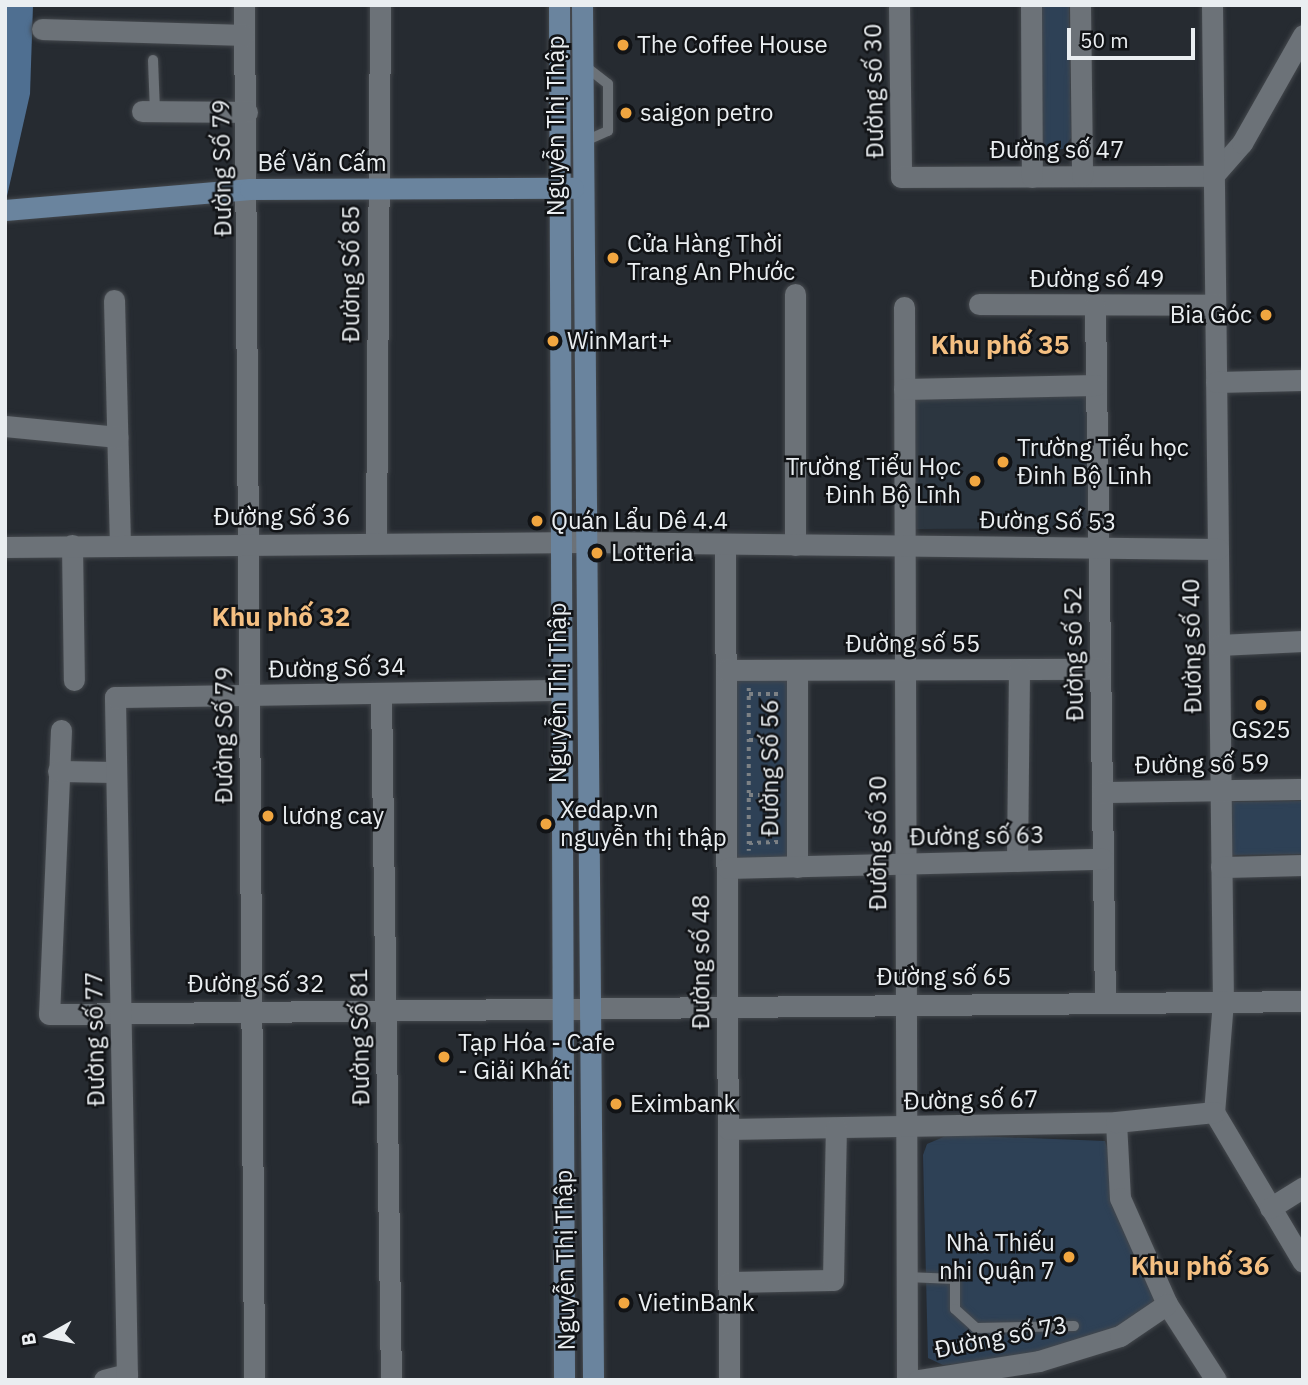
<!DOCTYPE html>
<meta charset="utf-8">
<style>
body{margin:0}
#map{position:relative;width:1308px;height:1385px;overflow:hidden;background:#262b31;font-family:"IBM Plex Sans",sans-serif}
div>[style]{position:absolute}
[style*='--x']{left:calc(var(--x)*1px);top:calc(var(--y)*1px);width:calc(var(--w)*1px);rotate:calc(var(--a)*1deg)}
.built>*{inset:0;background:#2c3640}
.green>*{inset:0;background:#2e4156}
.water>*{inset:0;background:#4f6f91}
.path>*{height:3.5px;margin-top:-1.75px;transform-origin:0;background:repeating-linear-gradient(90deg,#7c8185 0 3.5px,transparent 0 8.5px)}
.roads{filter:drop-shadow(0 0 2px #44484d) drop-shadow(0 0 2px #44484d)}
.lane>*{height:10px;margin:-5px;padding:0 5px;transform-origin:5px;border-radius:5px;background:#6c7278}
.street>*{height:21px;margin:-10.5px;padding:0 10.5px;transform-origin:10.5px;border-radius:10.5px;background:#6c7278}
.secondary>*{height:21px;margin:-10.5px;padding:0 10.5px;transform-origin:10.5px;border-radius:10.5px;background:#6a849e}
.dots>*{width:19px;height:19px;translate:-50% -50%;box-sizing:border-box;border:4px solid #111316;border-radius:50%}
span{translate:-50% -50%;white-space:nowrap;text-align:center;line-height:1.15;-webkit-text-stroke:5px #111316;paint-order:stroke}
.poi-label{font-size:24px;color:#eaeef1}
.left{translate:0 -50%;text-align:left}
.right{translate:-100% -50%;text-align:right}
.street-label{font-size:24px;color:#eaeef1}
.neighbourhood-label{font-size:26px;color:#f5c082;font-weight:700}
.frame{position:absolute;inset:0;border:7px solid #eaeef1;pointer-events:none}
.north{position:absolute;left:14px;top:1301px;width:70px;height:70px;-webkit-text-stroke:5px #111316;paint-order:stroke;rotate:261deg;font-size:19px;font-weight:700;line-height:28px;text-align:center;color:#eaeef1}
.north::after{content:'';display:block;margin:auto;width:24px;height:32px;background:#eaeef1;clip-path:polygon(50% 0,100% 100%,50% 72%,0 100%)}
.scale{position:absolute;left:1067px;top:28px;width:128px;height:32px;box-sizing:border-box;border:4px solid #eaeef1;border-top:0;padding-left:9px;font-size:21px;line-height:24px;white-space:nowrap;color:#eaeef1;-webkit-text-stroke:5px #111316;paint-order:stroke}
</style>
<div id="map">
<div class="built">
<i style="clip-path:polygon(1089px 396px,1090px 528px,916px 529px,915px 397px)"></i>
</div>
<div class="green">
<i style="clip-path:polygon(1037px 5px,1069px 5px,1071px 138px,1063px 149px,1044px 150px,1038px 138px)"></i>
<i style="clip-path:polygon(788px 672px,789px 861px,732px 862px,733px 674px)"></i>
<i style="clip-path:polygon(1303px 801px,1303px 854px,1227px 855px,1227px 802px)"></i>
<i style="clip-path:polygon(948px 1135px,1105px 1141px,1154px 1300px,1148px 1310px,1097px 1337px,1025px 1357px,943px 1365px,928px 1358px,923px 1155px,927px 1144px)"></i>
</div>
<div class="water">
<i style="clip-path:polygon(5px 5px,33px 5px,30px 94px,5px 205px)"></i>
</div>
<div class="path">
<i style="--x:749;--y:688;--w:163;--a:90"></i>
<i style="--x:749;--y:694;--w:29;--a:0"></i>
<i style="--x:749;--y:740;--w:30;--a:0"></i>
<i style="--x:749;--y:795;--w:30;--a:0"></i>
<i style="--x:749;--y:843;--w:30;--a:-2"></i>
</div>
<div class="roads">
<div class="lane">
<i style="--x:153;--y:60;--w:51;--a:87.8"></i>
<i style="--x:583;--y:142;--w:27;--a:-24"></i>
<i style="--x:608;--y:131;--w:47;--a:-90"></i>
<i style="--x:608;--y:84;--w:31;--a:-142"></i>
<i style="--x:906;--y:1277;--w:49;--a:2.3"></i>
<i style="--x:955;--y:1279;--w:30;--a:90"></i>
<i style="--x:955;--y:1309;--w:28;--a:42"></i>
<i style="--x:976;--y:1328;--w:98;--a:-1.2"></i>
</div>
<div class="street">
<i style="--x:244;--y:5;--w:1375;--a:89.58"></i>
<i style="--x:899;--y:5;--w:172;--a:89.3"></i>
<i style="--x:901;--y:177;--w:312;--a:-0.2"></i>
<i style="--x:1213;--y:176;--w:44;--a:-48.7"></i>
<i style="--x:1242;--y:143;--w:124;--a:-60.5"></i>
<i style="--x:1031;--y:5;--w:172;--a:89.7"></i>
<i style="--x:1080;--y:5;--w:171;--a:89.3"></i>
<i style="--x:1212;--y:5;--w:996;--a:89.37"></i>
<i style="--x:1223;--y:1001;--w:111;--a:94.6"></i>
<i style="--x:1214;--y:1112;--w:174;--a:59.3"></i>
<i style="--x:42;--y:29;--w:202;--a:1.7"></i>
<i style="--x:142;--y:111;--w:105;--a:0.5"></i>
<i style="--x:114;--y:300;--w:243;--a:88.6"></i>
<i style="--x:979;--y:304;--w:236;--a:0.2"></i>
<i style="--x:1095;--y:306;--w:696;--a:89.18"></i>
<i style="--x:904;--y:307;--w:1073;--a:89.84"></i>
<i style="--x:1216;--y:382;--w:87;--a:-1.3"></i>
<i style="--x:904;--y:389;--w:192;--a:-1.2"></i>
<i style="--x:5;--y:426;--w:113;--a:5.6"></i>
<i style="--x:376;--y:542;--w:537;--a:-89.57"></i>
<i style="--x:725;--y:544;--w:836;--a:89.73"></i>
<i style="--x:72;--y:545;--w:135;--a:89.2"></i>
<i style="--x:795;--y:545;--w:251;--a:-90"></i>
<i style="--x:5;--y:547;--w:578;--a:-0.5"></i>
<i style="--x:583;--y:542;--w:635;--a:0.63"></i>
<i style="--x:1219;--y:645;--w:84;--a:-2.7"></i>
<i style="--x:726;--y:670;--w:374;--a:-0.2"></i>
<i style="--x:381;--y:693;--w:687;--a:89.17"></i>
<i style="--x:61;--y:730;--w:284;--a:92.4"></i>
<i style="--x:49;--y:1014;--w:1254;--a:-0.59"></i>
<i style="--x:58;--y:771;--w:58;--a:1"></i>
<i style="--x:1102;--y:792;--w:201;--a:-0.9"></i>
<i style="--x:1017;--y:861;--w:192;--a:-89.4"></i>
<i style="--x:797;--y:867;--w:197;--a:-90"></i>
<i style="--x:1221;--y:867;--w:82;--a:-1.4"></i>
<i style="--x:727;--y:868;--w:376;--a:-1.4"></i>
<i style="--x:1116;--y:1122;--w:76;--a:87"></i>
<i style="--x:1120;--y:1198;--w:116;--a:66.1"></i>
<i style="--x:1167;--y:1304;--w:90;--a:57.2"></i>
<i style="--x:728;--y:1129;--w:388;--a:-1"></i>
<i style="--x:1116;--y:1122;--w:99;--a:-5.8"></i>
<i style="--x:1270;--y:1208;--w:39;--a:-32"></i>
<i style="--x:729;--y:1282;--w:104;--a:-1.1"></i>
<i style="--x:833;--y:1280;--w:152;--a:-88.9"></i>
<i style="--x:104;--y:1380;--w:24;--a:-15"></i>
<i style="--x:127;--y:1380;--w:683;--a:-91.01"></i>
<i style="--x:115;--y:697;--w:445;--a:-0.9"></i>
<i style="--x:918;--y:1380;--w:122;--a:-8.9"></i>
<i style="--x:1039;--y:1361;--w:85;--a:-17.2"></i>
<i style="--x:1120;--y:1336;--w:57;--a:-34.2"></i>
</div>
<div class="secondary">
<i style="--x:559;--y:5;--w:1375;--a:89.79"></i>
<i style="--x:582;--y:5;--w:1375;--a:89.54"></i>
<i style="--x:5;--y:210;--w:246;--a:-4.9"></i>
<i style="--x:250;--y:189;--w:323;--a:-0.2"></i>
</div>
</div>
<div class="dots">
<i style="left:623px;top:45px;background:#f1a640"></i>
<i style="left:626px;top:113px;background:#f1a640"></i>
<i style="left:613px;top:258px;background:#f1a640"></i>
<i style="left:1266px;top:315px;background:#f1a640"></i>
<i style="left:553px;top:341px;background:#f1a640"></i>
<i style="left:1003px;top:462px;background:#f1a640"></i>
<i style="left:975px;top:481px;background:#f1a640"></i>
<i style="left:537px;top:521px;background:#f1a640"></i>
<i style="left:597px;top:553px;background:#f1a640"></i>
<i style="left:1261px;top:705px;background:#f1a640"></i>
<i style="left:268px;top:816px;background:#f1a640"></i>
<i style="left:546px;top:824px;background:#f1a640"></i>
<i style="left:444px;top:1057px;background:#f1a640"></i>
<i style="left:616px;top:1104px;background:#f1a640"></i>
<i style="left:1069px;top:1257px;background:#f1a640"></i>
<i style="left:624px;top:1303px;background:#f1a640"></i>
</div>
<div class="poi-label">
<span class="left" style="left:637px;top:45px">The Coffee House</span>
<span class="left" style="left:640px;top:113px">saigon petro</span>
<span class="left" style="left:627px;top:258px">Cửa Hàng Thời<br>Trang An Phước</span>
<span class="right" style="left:1252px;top:315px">Bia Góc</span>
<span class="left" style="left:567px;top:341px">WinMart+</span>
<span class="left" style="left:1017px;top:462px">Trường Tiểu học<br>Đinh Bộ Lĩnh</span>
<span class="right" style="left:961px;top:481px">Trường Tiểu Học<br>Đinh Bộ Lĩnh</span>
<span class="left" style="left:551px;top:521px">Quán Lẩu Dê 4.4</span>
<span class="left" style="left:611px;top:553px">Lotteria</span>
<span style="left:1261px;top:730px">GS25</span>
<span class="left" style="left:560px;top:824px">Xedap.vn<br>nguyễn thị thập</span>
<span class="left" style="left:282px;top:816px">lương cay</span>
<span class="left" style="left:458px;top:1057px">Tạp Hóa - Cafe<br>- Giải Khát</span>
<span class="left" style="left:630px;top:1104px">Eximbank</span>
<span class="right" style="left:1055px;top:1257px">Nhà Thiếu<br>nhi Quận 7</span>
<span class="left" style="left:638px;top:1303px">VietinBank</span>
</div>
<div class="street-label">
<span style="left:874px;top:91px;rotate:-91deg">Đường số 30</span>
<span style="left:556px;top:126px;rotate:-90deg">Nguyễn Thị Thập</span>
<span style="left:1057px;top:150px">Đường số 47</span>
<span style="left:322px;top:163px">Bế Văn Cấm</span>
<span style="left:222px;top:168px;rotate:-91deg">Đường Số 79</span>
<span style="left:351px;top:274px;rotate:-90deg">Đường Số 85</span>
<span style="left:1097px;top:279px">Đường số 49</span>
<span style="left:282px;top:517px">Đường Số 36</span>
<span style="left:1048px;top:521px;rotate:1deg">Đường Số 53</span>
<span style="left:913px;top:644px">Đường số 55</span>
<span style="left:1192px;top:646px;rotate:-91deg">Đường số 40</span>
<span style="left:1074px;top:654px;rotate:-91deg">Đường số 52</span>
<span style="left:337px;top:668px;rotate:-1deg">Đường Số 34</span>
<span style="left:558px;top:693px;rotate:-90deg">Nguyễn Thị Thập</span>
<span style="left:224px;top:735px;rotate:-90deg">Đường Số 79</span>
<span style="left:1202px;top:764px;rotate:-1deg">Đường số 59</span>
<span style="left:770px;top:768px;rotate:-90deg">Đường Số 56</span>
<span style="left:977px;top:836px;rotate:-1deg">Đường số 63</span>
<span style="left:878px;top:843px;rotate:-90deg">Đường số 30</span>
<span style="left:701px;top:962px;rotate:-90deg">Đường số 48</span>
<span style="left:944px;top:977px">Đường số 65</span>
<span style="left:256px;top:984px">Đường Số 32</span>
<span style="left:360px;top:1037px;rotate:-91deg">Đường Số 81</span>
<span style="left:95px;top:1039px;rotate:-91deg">Đường số 77</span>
<span style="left:971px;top:1100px;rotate:-1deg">Đường số 67</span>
<span style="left:565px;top:1260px;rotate:-91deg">Nguyễn Thị Thập</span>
<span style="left:1001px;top:1337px;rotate:-11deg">Đường số 73</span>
</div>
<div class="neighbourhood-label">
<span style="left:1000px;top:345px">Khu phố 35</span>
<span style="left:281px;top:617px">Khu phố 32</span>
<span style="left:1200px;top:1266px">Khu phố 36</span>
</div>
<div class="frame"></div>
<div class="north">B</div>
<div class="scale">50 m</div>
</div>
